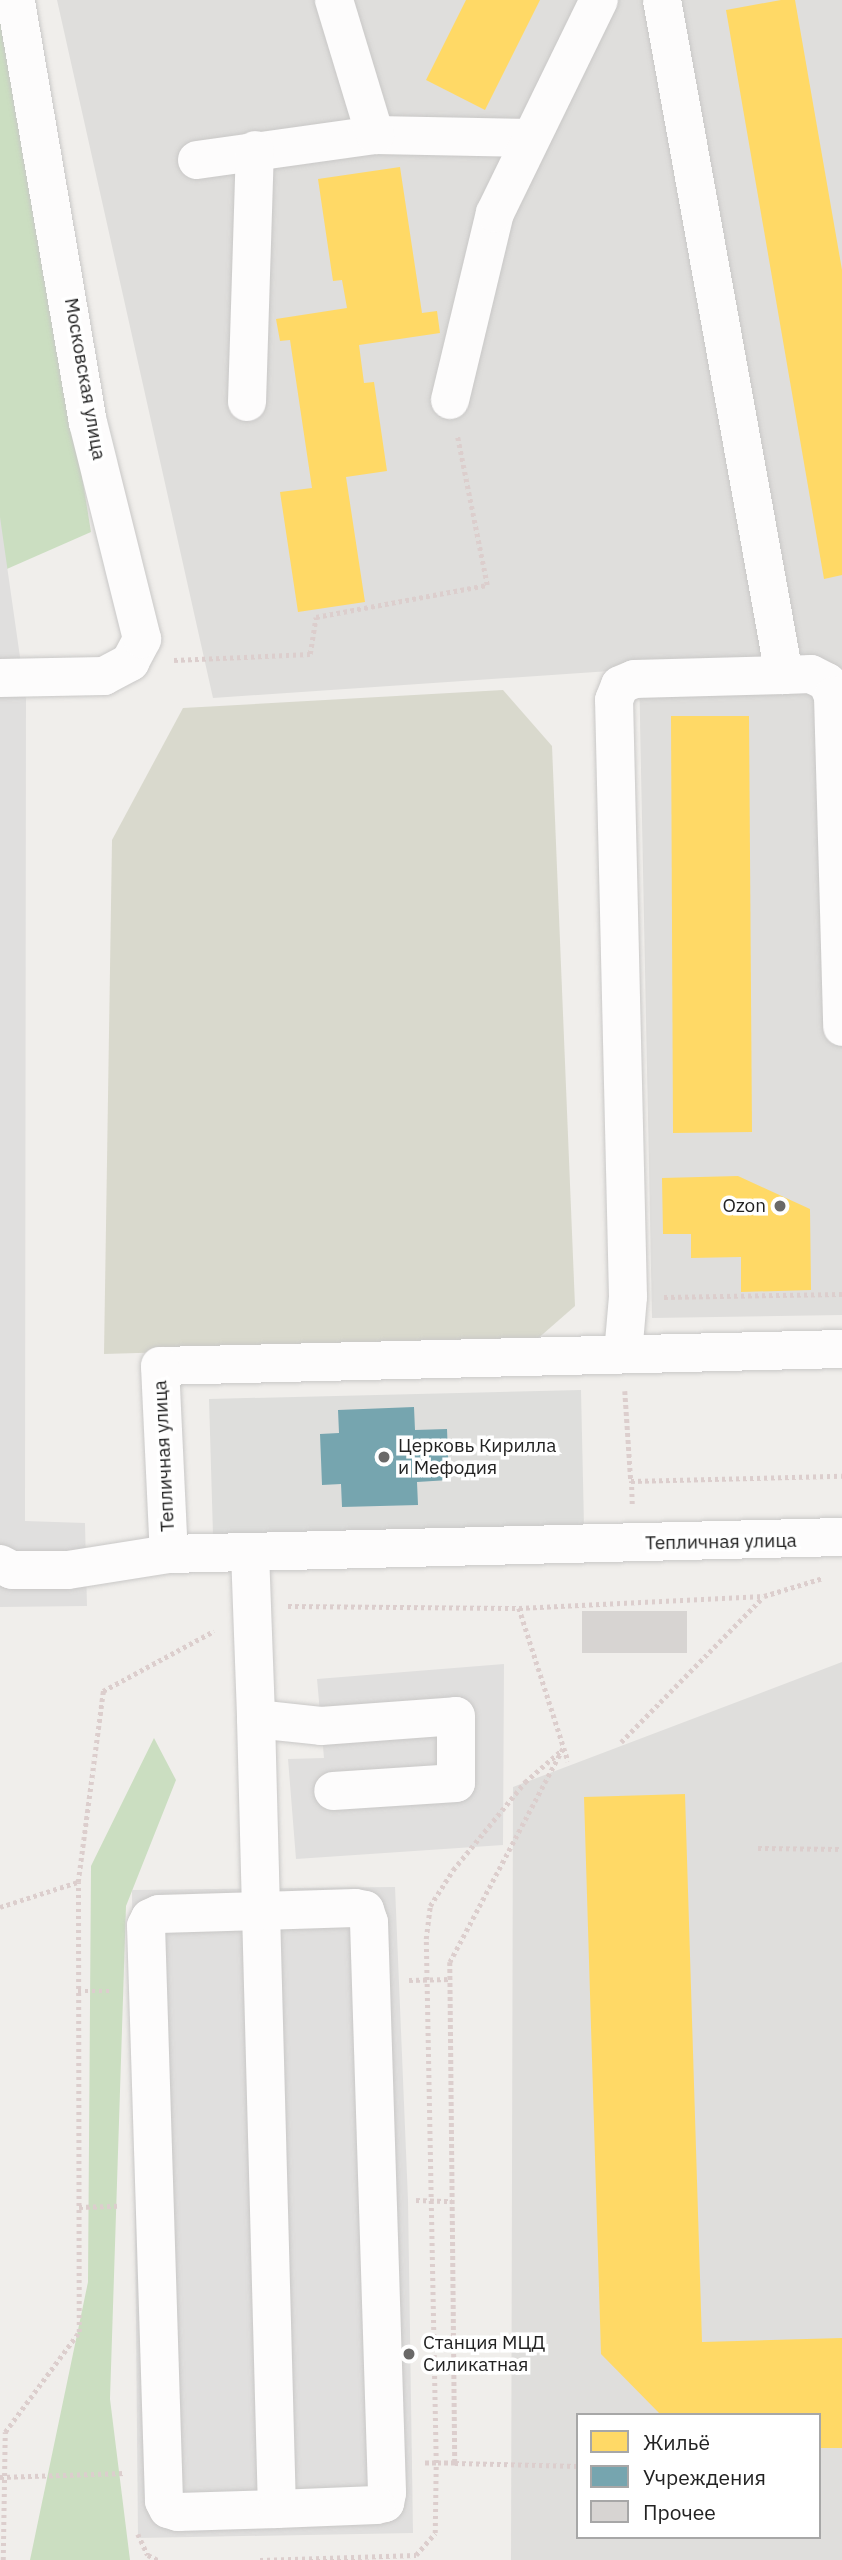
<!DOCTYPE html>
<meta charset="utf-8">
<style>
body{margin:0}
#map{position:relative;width:842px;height:2560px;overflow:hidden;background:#f0eeeb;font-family:"IBM Plex Sans",sans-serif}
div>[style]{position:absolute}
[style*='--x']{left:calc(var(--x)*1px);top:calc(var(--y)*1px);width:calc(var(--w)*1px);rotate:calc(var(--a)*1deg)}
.residential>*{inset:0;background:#dfdedc}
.religious>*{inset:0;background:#dededc}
.construction>*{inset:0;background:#d9d9cd}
.forest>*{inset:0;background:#cbdec1}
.parking>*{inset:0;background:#e0dfde}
.homes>*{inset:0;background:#ffd966}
.public>*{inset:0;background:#76a5af}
.building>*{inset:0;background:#d7d4d2}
.path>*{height:4.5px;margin-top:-2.25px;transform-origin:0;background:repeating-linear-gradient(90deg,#dccecd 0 3.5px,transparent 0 7px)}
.roads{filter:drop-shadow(0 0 2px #c9c8c7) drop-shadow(0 0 2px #c9c8c7)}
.minor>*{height:38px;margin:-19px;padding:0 19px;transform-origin:19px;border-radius:19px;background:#fdfcfc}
.dots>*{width:19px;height:19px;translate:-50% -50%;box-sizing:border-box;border:4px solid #fff;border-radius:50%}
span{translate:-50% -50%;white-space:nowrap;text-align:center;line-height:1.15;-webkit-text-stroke:7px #fff;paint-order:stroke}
.street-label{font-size:19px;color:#222}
.poi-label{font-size:19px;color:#222}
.right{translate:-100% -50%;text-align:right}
.left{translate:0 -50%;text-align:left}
.legend{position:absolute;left:576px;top:2413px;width:245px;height:126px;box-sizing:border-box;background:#fff;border:2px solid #a7a7a7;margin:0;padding:9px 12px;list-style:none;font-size:21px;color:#222}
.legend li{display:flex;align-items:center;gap:14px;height:35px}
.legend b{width:35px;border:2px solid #a7a7a7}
</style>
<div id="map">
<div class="residential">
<i style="clip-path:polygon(57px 0,842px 0,842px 1315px,652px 1318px,639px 669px,213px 698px)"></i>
<i style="clip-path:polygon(evenodd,842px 1662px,842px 2560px,511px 2560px,513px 1787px,842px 1662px,578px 2415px,819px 2415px,819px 2537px,578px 2537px,578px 2415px)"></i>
</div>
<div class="religious">
<i style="clip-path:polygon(581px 1390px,584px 1526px,213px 1535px,209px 1399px)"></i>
</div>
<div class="construction">
<i style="clip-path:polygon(503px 690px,552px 746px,575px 1306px,535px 1341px,104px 1354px,112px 840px,183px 708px)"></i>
</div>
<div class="forest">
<i style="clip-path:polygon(0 8px,14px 53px,91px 532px,0 572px)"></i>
<i style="clip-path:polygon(154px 1738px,176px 1780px,126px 1906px,110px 2399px,130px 2560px,30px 2560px,88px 2282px,91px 1866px)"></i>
</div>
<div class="parking">
<i style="clip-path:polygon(0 517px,26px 699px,25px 1521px,85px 1523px,87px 1606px,0 1607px)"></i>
<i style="clip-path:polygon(504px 1664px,503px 1845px,296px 1859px,288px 1759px,324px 1758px,317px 1679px)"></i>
<i style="clip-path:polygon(395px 1887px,408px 2200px,413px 2533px,138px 2538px,132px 1890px)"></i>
</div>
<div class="homes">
<i style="clip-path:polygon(466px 0,540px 0,485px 110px,426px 80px)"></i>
<i style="clip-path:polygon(781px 0,795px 0,842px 270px,842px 575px,824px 579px,726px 10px)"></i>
<i style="clip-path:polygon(400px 167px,422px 313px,437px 311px,440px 333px,359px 345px,364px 383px,374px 382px,387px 471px,346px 477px,365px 602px,298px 612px,280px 492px,312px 488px,290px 340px,280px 341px,276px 319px,347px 308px,342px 280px,333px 281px,318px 179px)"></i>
<i style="clip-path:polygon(671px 716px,749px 716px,752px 1132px,673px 1133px)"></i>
<i style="clip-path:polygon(738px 1176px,810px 1209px,811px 1290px,741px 1292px,741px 1257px,691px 1258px,691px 1234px,663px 1234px,662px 1178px)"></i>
<i style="clip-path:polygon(685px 1794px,702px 2342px,842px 2338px,842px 2448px,819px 2448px,819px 2415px,661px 2415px,601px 2354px,584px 1797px)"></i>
</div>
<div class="public">
<i style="clip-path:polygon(414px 1407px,415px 1430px,447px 1429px,449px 1480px,417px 1482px,418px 1505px,342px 1507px,341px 1484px,322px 1485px,320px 1434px,339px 1433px,338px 1410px)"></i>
</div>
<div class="building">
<i style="clip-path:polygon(582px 1611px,687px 1611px,687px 1653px,582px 1653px)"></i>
</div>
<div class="path">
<i style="--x:174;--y:660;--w:136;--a:-2.5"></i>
<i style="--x:310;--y:654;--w:37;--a:-81"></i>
<i style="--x:316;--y:617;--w:174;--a:-10.6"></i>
<i style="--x:487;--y:585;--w:153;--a:-101.3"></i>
<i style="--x:664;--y:1297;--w:178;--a:-1"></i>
<i style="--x:625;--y:1391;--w:90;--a:86.2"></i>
<i style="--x:632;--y:1504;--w:23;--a:-92"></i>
<i style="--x:631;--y:1481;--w:211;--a:-1.4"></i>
<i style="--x:288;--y:1606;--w:231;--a:0.5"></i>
<i style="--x:519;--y:1608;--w:245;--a:-2.8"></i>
<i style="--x:764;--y:1596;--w:62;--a:-17"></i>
<i style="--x:519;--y:1608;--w:161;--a:72.2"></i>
<i style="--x:621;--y:1742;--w:203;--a:-45.6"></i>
<i style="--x:563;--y:1749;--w:241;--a:117.9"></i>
<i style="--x:450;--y:1962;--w:501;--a:89.43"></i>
<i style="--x:455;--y:2463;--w:19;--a:180"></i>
<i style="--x:436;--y:2463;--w:524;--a:-91.09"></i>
<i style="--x:426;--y:1939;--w:33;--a:-83"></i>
<i style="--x:430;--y:1906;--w:43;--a:-57.4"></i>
<i style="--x:453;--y:1870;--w:114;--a:-50.7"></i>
<i style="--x:525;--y:1782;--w:50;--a:-41"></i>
<i style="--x:758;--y:1848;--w:84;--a:0.7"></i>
<i style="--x:0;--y:1907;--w:82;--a:-17.8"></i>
<i style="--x:409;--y:1980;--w:42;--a:-1.4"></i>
<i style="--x:78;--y:1991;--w:35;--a:0"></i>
<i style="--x:416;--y:2200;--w:36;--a:2"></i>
<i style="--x:79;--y:2207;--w:38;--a:-2"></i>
<i style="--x:455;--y:2463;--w:123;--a:1.4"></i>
<i style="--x:0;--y:2477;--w:125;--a:-1.8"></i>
<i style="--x:138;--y:2534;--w:23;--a:65"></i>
<i style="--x:148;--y:2555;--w:11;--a:27"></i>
<i style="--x:3;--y:2560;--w:128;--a:-89.1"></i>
<i style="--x:5;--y:2432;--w:124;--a:-53.5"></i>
<i style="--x:79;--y:2332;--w:450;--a:-90.1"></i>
<i style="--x:78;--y:1882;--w:193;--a:-82.5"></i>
<i style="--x:103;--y:1691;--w:126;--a:-28.4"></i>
<i style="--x:260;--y:2560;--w:156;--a:-1.8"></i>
<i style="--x:416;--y:2555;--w:29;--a:-49"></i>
<i style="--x:435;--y:2533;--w:70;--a:-89.2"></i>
<i style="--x:436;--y:2463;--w:13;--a:180"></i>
</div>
<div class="roads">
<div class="minor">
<i style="--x:662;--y:0;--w:686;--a:79.75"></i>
<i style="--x:375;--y:135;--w:155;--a:1.1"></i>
<i style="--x:197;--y:160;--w:180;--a:-8"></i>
<i style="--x:375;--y:135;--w:141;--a:-106.9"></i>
<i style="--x:450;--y:400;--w:192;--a:-76.5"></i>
<i style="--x:495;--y:213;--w:237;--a:-64"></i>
<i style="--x:247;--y:402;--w:252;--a:-88.2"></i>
<i style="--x:0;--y:678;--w:104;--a:-1.1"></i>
<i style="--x:104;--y:676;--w:30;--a:-28"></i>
<i style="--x:130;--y:662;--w:26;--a:-62"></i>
<i style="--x:142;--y:639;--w:223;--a:-104"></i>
<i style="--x:88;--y:423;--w:429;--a:-99.7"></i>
<i style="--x:842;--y:1349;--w:682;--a:178.57"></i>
<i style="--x:160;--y:1366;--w:188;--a:87.3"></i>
<i style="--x:169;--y:1554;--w:673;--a:-1.45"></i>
<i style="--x:623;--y:1354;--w:57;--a:-85"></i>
<i style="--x:628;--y:1297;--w:597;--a:-91.34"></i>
<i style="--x:614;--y:700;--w:16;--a:-68"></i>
<i style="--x:620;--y:685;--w:15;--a:-23"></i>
<i style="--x:634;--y:679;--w:150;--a:-1.5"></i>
<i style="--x:784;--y:675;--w:27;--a:-2"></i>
<i style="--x:811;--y:674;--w:18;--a:27"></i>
<i style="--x:827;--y:682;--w:15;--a:67"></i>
<i style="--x:833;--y:696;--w:331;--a:88.4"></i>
<i style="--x:250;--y:1552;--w:167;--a:87.9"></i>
<i style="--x:256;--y:1719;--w:65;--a:6.1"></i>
<i style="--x:321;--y:1726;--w:135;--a:-4.2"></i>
<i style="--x:456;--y:1716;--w:67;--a:90"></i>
<i style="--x:456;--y:1783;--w:123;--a:176.3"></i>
<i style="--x:0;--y:1564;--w:13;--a:27"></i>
<i style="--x:12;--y:1570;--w:56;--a:0"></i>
<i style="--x:68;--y:1570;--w:102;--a:-9"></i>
<i style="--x:256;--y:1719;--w:192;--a:88.5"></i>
<i style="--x:261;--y:1911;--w:598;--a:88.47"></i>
<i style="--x:277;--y:2509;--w:99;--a:178.3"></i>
<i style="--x:178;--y:2512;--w:10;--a:-163"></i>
<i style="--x:168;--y:2509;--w:9;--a:-117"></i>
<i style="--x:164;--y:2501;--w:575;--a:-91.79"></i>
<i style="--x:146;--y:1926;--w:9;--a:-63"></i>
<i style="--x:150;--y:1918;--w:10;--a:-24"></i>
<i style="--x:159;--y:1914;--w:102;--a:-1.7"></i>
<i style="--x:261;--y:1911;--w:94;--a:-1.8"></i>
<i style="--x:355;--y:1908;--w:10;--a:11"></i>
<i style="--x:365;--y:1910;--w:13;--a:72"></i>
<i style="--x:369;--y:1922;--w:571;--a:88.19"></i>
<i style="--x:387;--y:2493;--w:10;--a:101"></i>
<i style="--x:385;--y:2503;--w:9;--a:167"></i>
<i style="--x:376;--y:2505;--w:99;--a:177.7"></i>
</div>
</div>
<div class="dots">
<i style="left:780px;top:1206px;background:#6a6968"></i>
<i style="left:384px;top:1457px;background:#6a6968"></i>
<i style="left:409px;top:2354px;background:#6a6968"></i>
</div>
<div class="street-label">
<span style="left:85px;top:379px;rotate:80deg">Московская улица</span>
<span style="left:164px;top:1456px;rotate:-93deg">Тепличная улица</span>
<span style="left:721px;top:1542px;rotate:-1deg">Тепличная улица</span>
</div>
<div class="poi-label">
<span class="right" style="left:766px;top:1206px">Ozon</span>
<span class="left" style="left:398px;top:1457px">Церковь Кирилла<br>и Мефодия</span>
<span class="left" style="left:423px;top:2354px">Станция МЦД<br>Силикатная</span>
</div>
<ul class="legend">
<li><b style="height:19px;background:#ffd966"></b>Жильё</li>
<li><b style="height:19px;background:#76a5af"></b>Учреждения</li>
<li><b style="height:19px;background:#d7d4d2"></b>Прочее</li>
</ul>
</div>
